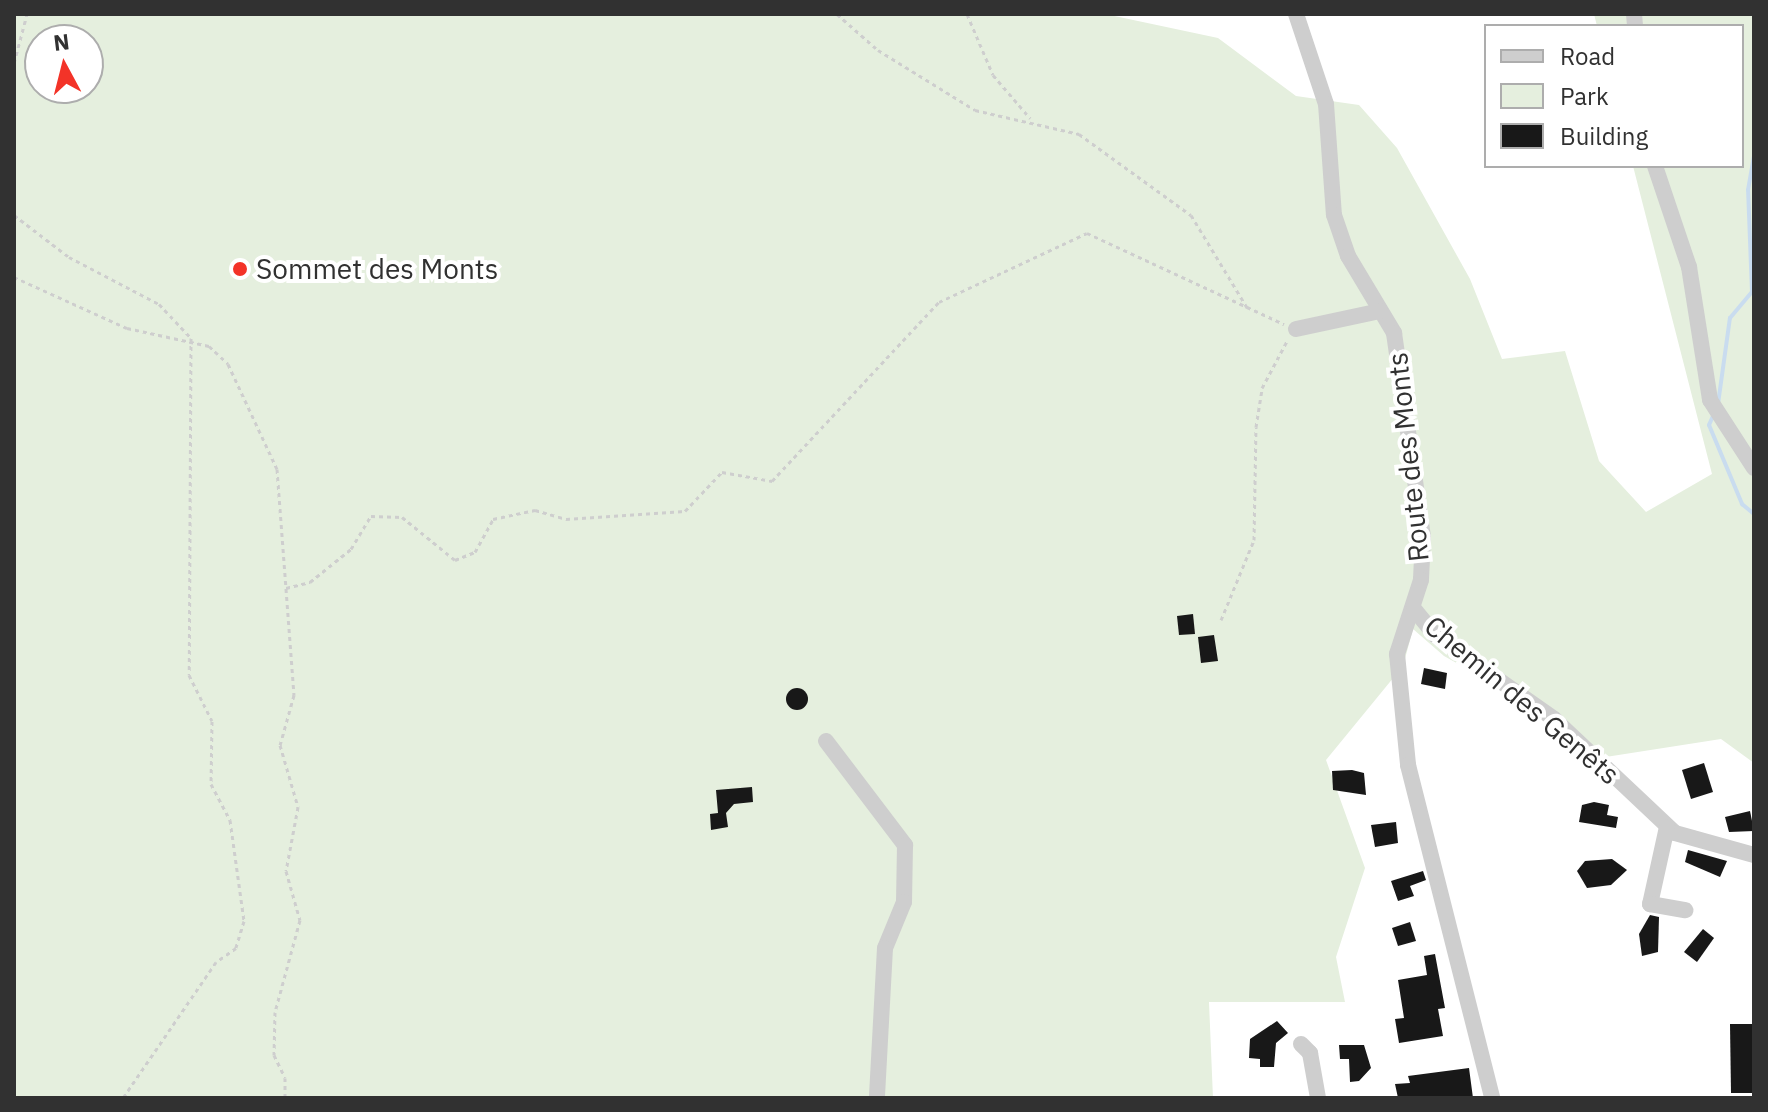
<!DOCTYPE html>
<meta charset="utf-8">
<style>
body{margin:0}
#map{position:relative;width:1768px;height:1112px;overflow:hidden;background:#fff;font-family:"IBM Plex Sans",sans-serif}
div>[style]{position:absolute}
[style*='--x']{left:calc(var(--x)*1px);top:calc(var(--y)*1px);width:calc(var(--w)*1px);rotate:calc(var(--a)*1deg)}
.green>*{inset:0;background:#e5efde}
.stream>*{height:4px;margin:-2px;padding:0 2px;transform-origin:2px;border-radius:2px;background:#c9dcef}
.building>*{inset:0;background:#181818}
.round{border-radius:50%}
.path>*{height:3px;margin-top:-1.5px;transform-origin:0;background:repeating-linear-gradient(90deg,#cecece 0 4px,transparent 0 8px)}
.minor>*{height:16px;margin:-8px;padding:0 8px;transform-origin:8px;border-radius:8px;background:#cecece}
.dots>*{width:22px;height:22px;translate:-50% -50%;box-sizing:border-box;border:4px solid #fff;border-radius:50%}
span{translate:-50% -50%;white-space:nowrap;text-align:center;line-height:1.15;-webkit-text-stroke:8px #fff;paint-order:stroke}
.poi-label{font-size:28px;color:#313131}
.left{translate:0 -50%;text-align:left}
.street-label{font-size:28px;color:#313131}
.frame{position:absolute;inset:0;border:16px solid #313131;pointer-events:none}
.legend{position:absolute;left:1484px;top:24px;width:260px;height:144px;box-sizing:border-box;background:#fff;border:2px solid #adadad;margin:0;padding:10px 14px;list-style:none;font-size:24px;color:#313131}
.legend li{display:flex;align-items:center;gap:16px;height:40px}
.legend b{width:40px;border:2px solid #adadad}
.north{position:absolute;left:24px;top:24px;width:80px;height:80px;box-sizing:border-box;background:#fff;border:2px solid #adadad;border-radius:50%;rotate:353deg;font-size:22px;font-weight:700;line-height:32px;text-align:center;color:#313131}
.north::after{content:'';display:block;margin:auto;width:28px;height:36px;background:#f33328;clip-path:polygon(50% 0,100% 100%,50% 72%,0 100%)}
</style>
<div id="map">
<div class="green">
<i style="clip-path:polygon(evenodd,14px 14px,1105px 14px,1218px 38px,1296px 96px,1359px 105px,1397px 148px,1470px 279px,1502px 359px,1565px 351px,1599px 461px,1646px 512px,1712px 474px,1633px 166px,1742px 166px,1742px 26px,1597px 26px,1594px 14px,1754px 14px,1754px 763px,1721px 739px,1580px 761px,1533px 706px,1444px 656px,1413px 629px,1403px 666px,1326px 760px,1365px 868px,1336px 957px,1345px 1002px,1209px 1002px,1213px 1098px,14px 1098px,14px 14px,40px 40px,88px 40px,88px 88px,40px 88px,40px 40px)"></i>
</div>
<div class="stream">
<i style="--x:1718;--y:404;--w:87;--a:-82.1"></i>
<i style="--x:1730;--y:318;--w:34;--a:-50"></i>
<i style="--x:1752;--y:292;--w:102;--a:-92.2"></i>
<i style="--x:1748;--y:190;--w:34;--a:-80"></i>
<i style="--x:1713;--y:416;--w:10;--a:114"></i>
<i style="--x:1709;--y:425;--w:86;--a:67.3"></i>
<i style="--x:1742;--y:504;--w:16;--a:40"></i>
</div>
<div class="building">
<i style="clip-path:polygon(1193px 614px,1195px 634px,1179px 635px,1177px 616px)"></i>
<i style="clip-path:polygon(1214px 635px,1218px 661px,1201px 663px,1198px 637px)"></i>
<i style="clip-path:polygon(1424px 668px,1447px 673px,1445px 689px,1421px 684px)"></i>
<i class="round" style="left:786px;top:688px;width:22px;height:22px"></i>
<i style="clip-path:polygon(1704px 763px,1713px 792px,1691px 799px,1682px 770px)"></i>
<i style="clip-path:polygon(1352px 770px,1364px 773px,1366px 795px,1333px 790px,1332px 771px)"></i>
<i style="clip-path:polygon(752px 787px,753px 802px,734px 804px,726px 813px,728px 827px,711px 830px,710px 814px,718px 813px,716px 790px)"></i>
<i style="clip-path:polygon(1594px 802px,1609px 805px,1607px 815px,1618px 817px,1616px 828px,1579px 822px,1582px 805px)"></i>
<i style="clip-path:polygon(1750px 811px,1754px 831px,1729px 832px,1725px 817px)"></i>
<i style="clip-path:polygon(1396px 822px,1398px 843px,1375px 847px,1371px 825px)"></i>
<i style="clip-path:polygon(1688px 850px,1727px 861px,1720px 877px,1685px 862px)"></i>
<i style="clip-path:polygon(1612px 859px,1627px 870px,1611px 885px,1587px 888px,1577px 871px,1585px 861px)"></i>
<i style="clip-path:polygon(1423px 871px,1426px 880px,1410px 886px,1414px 896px,1398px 901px,1391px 881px)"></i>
<i style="clip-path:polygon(1650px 915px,1659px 917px,1658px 952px,1642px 956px,1639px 934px)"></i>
<i style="clip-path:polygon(1410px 922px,1416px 941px,1398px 946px,1392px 928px)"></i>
<i style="clip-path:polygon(1703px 929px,1714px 938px,1697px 962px,1684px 952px)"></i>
<i style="clip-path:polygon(1435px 954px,1445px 1008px,1438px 1009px,1443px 1036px,1399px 1043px,1395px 1019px,1404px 1018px,1398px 980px,1427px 975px,1424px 956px)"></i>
<i style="clip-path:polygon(1277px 1021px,1288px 1033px,1276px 1043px,1274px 1067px,1260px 1067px,1260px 1059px,1249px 1058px,1250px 1039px)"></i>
<i style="clip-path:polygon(1730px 1024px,1754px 1024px,1754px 1093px,1731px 1093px)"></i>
<i style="clip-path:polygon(1339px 1045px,1364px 1045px,1371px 1068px,1359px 1081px,1350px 1082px,1349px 1059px,1340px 1059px)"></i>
<i style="clip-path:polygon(1469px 1068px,1473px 1098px,1398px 1098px,1395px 1084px,1410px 1083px,1408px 1076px)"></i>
</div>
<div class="path">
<i style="--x:837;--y:14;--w:55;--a:41.3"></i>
<i style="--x:878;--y:50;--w:114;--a:31.7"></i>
<i style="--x:975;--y:110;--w:107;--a:13"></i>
<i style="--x:1079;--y:134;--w:138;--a:35.9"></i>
<i style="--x:1191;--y:215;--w:110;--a:58.8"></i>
<i style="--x:967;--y:14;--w:66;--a:66.9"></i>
<i style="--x:993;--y:75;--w:57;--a:49.3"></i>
<i style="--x:14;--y:63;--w:51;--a:-75.1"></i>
<i style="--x:14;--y:215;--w:69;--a:37.4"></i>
<i style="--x:69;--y:257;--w:102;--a:27.6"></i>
<i style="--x:159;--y:304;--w:47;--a:46.7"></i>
<i style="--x:191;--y:338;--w:337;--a:90.3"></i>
<i style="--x:189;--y:675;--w:51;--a:63.4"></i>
<i style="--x:212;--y:721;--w:63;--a:90.9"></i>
<i style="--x:211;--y:784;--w:41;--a:62.2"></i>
<i style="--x:230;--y:820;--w:102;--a:82.1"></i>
<i style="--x:244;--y:921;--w:28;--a:107"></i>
<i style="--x:236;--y:948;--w:24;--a:145"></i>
<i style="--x:216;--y:962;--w:165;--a:124.4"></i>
<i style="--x:14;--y:277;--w:124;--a:24.3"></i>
<i style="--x:127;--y:328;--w:84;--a:12.4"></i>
<i style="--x:209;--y:346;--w:26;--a:43"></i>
<i style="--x:228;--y:364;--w:116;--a:65"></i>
<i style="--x:277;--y:469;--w:227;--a:85.7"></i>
<i style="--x:294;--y:695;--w:52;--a:105.6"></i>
<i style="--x:280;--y:745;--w:65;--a:73.8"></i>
<i style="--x:298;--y:807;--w:65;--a:100.6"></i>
<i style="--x:286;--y:871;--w:51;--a:74.1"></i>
<i style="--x:300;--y:920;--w:95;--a:105.2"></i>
<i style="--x:275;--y:1012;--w:43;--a:91.3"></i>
<i style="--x:274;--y:1055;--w:25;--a:64"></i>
<i style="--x:285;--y:1078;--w:20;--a:90"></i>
<i style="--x:286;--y:588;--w:25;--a:-14"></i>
<i style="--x:310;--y:582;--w:53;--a:-38.8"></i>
<i style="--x:351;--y:549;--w:39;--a:-59"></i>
<i style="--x:371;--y:516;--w:31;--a:2"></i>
<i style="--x:402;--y:517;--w:68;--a:39.1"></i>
<i style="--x:455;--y:560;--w:22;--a:-22"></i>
<i style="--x:475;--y:552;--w:38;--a:-61"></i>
<i style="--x:493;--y:519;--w:43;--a:-12.1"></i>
<i style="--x:535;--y:510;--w:32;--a:16"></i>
<i style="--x:566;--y:519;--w:119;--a:-3.8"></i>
<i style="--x:685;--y:511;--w:54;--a:-46.5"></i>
<i style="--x:722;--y:472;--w:51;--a:10.2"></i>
<i style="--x:772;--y:481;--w:245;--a:-47"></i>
<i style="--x:939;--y:302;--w:163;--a:-25"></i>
<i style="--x:1087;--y:233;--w:217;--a:24.8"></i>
<i style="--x:1221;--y:620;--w:87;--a:-67.6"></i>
<i style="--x:1254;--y:540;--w:113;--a:-89"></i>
<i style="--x:1256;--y:427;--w:39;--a:-81"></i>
<i style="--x:1262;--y:388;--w:53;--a:-62"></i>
</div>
<div class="minor">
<i style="--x:1296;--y:14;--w:95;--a:71.6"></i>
<i style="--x:1326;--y:104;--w:111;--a:85.9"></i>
<i style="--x:1334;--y:215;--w:43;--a:71.1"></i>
<i style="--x:1348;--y:256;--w:90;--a:59.1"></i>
<i style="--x:1394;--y:333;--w:206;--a:81.9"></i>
<i style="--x:1423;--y:537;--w:43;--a:92.7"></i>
<i style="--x:1421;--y:580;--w:78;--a:108"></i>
<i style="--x:1397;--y:654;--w:112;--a:84.3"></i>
<i style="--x:1408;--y:765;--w:343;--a:75.8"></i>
<i style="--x:1634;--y:14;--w:12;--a:85"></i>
<i style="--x:1655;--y:166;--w:107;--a:71.4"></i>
<i style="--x:1689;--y:267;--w:135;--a:81"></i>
<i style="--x:1710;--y:400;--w:81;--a:57.1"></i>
<i style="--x:1296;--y:329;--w:86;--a:-12.1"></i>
<i style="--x:1414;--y:609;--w:33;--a:51"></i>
<i style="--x:1435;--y:635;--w:146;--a:35.2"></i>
<i style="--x:1554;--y:719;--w:166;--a:43.3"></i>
<i style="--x:1675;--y:833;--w:82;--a:15.6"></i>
<i style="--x:826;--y:741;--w:131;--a:52.8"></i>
<i style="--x:905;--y:845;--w:57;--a:91"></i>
<i style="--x:904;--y:902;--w:50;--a:112.4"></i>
<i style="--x:885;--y:948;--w:150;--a:93.1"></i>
<i style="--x:1667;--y:827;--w:79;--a:102.4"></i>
<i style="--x:1650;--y:904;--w:36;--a:10"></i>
<i style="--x:1301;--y:1044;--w:13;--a:45"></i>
<i style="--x:1310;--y:1053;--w:46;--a:79.9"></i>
</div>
<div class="dots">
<i style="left:240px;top:269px;background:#f33328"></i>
</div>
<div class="poi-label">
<span class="left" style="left:256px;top:269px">Sommet des Monts</span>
</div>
<div class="street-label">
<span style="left:1408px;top:457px;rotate:-96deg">Route des Monts</span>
<span style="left:1522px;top:700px;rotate:40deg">Chemin des Genêts</span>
</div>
<div class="frame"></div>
<ul class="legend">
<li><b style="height:10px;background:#cecece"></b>Road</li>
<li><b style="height:22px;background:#e5efde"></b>Park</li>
<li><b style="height:22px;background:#181818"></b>Building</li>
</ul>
<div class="north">N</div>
</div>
